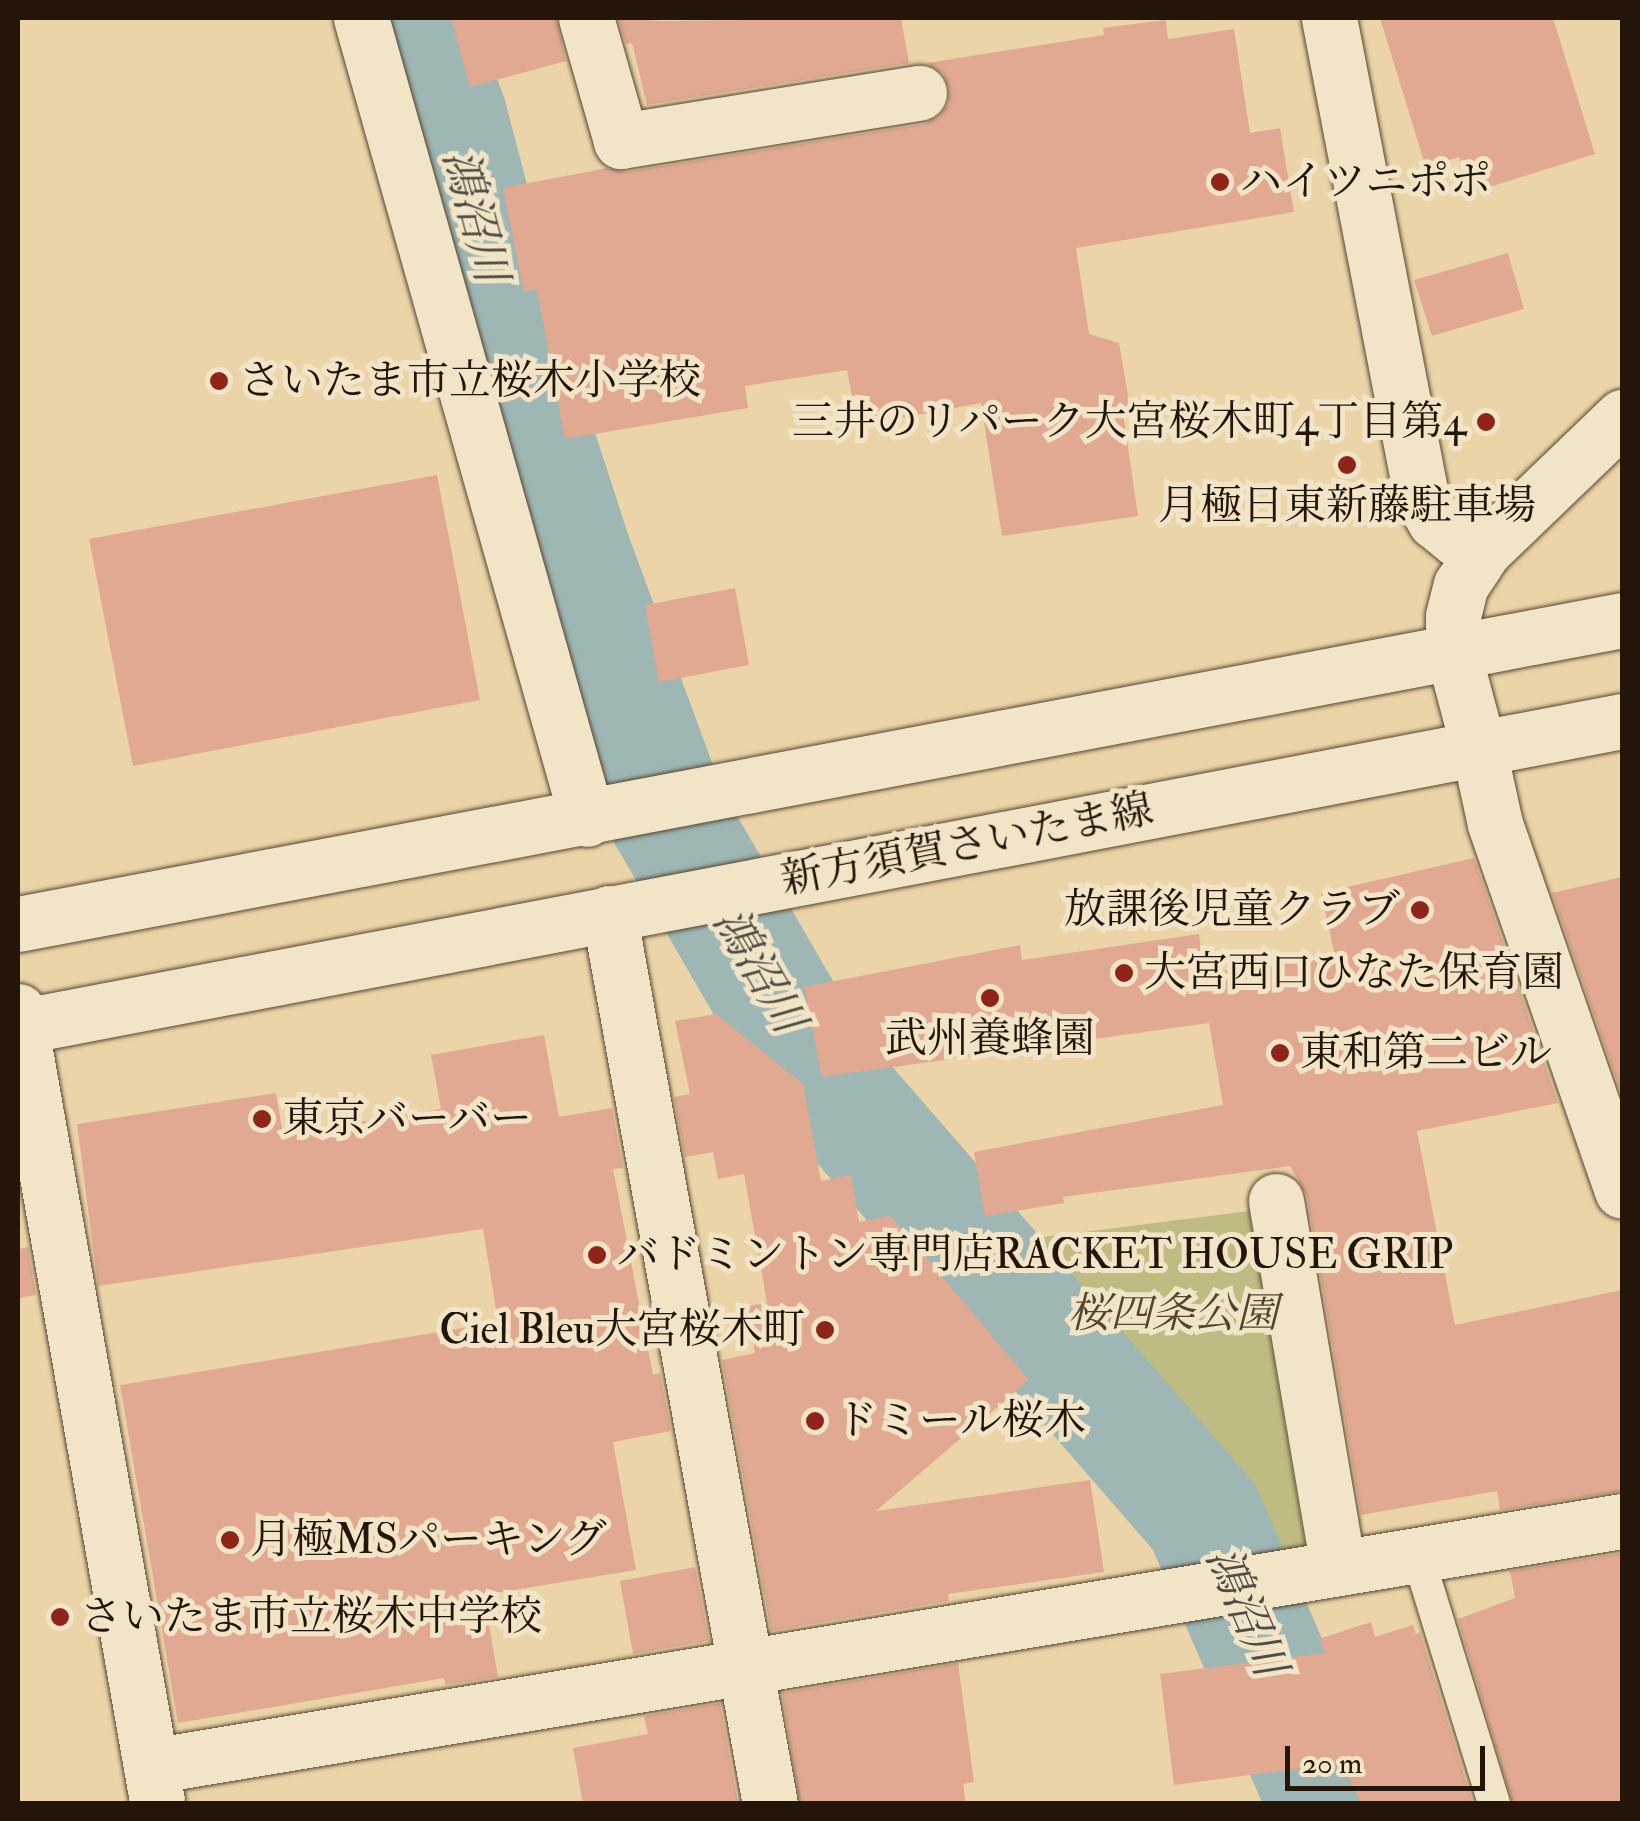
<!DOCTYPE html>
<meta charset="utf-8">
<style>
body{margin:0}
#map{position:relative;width:1640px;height:1821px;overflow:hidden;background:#ebd5a8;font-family:"IM FELL Double Pica","Noto Serif JP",serif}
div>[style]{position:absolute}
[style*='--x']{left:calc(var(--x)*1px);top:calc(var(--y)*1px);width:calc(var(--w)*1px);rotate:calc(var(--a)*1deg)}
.green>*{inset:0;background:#bebb83}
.river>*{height:120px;margin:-60px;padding:0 60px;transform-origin:60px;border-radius:60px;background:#9eb6b4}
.building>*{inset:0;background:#e1a991}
.roads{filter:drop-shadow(0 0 2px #564532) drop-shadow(0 0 2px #564532)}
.service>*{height:32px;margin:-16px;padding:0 16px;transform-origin:16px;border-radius:16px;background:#f2e4c6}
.minor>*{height:55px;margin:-27.5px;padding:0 27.5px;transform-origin:27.5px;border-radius:27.5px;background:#f2e4c6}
.tertiary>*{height:55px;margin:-27.5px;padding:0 27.5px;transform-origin:27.5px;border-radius:27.5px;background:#f2e4c6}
.secondary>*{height:55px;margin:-27.5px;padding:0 27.5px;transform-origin:27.5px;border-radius:27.5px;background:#f2e4c6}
.dots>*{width:28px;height:28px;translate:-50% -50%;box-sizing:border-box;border:5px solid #f2e4c6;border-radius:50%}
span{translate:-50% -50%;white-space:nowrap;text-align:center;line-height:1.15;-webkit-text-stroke:10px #f2e4c6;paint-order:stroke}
.poi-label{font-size:42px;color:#24150a}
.left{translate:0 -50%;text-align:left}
.right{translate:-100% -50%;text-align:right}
.street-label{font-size:42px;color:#24150a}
.park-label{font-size:42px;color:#52472e;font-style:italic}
.water-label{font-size:45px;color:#4f4d46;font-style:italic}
.frame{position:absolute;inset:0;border:20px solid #24150a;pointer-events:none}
.scale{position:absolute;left:1285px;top:1746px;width:200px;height:45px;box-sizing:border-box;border:5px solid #24150a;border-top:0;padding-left:12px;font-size:30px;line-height:35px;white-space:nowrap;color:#24150a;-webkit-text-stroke:8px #f2e4c6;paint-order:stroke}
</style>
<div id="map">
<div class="green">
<i style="clip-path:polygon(1249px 1211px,1305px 1545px,1237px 1562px,1216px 1502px,988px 1244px)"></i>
</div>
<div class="river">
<i style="--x:411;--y:18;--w:104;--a:69.8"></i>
<i style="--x:447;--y:116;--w:296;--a:75.3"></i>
<i style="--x:522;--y:402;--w:159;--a:72"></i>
<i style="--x:571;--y:553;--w:280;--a:69.8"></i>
<i style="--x:668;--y:816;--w:291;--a:59.9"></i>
<i style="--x:814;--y:1068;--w:595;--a:49.02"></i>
<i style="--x:1204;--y:1517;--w:313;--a:66.6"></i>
</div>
<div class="building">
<i style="clip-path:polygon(451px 18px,556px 18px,566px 61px,470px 87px)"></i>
<i style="clip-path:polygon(618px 18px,661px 21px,901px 18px,909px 63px,647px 105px,632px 43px,626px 44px)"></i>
<i style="clip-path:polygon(1380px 18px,1553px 18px,1595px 154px,1470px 193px,1459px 157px,1426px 168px)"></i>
<i style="clip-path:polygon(1166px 20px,1168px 39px,1234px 29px,1250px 133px,1280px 128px,1294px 212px,1076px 248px,1089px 334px,1119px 343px,1131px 412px,1123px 413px,1138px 516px,1002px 536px,981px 403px,875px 423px,873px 410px,855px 413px,847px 370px,745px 386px,748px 408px,565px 439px,537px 289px,524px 292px,503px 188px,607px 168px,626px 172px,924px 124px,939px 117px,948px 105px,950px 89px,943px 73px,927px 63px,1104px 35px,1103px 28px)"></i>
<i style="clip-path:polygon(1508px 253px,1524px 309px,1432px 336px,1414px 280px)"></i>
<i style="clip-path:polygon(437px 475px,480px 700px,133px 766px,89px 539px)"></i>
<i style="clip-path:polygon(735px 588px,749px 665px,659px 682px,645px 605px)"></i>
<i style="clip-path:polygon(1474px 858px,1558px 1103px,1417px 1131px,1455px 1325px,1622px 1290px,1622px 1491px,1500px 1510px,1497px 1491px,1361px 1515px,1307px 1196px,1290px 1166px,1063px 1197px,1064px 1203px,985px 1216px,974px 1152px,1223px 1105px,1209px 1023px,822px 1077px,804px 987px,1020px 945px,1022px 960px,1199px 934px,1205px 974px,1334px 952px,1321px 893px)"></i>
<i style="clip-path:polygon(1622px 877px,1622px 1089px,1620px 1090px,1552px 893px)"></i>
<i style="clip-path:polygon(716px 1014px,803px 1084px,821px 1181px,851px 1175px,859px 1222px,891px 1216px,1029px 1380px,876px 1511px,1090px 1480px,1104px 1572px,948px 1594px,949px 1601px,771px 1631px,722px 1360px,755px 1353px,747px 1306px,767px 1303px,744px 1174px,718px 1179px,713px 1152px,685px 1157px,674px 1097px,690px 1094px,675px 1021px)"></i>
<i style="clip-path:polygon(544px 1035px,559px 1117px,612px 1108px,623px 1168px,613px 1169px,653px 1375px,660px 1373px,671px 1431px,613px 1442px,636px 1570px,484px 1595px,498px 1677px,446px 1685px,444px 1678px,178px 1723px,120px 1385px,498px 1322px,483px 1229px,98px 1286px,77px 1124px,276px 1093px,283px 1134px,441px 1109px,431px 1055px)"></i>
<i style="clip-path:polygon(28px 1247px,36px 1295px,18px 1298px,18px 1249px)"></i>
<i style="clip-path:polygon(1622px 1553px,1622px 1804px,1513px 1804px,1458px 1619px,1515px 1598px,1510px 1571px)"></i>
<i style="clip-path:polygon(695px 1567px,709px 1641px,633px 1654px,620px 1581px)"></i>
<i style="clip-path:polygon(1371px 1622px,1375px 1637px,1413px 1625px,1416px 1634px,1420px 1632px,1473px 1804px,1362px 1804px,1341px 1763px,1174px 1785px,1160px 1674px,1325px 1653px,1319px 1639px)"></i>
<i style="clip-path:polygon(958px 1663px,974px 1782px,963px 1784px,966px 1804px,800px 1804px,782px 1693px)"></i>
<i style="clip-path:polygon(720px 1703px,738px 1804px,583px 1804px,573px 1748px,648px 1734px,644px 1716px)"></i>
</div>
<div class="roads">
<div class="service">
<i style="--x:1417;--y:1553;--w:263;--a:72.9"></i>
</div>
<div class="minor">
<i style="--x:361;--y:18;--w:832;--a:74.24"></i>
<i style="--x:586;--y:18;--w:128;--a:74.1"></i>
<i style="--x:621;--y:141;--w:302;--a:-9.2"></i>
<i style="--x:1329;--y:18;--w:488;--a:79.1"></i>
<i style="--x:1421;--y:497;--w:28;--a:60"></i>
<i style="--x:1435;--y:521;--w:28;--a:39"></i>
<i style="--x:1457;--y:539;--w:29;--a:22"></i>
<i style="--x:1478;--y:746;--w:80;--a:77.7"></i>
<i style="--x:1495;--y:824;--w:388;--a:70.9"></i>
<i style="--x:609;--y:913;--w:905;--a:79.76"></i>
<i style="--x:18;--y:1011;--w:802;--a:80.02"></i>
<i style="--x:1276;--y:1201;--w:370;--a:80.4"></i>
<i style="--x:151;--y:1766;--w:1491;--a:-9.46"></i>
</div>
<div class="tertiary">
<i style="--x:1478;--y:746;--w:97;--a:-104.9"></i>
<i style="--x:1453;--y:652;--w:36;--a:-90"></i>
<i style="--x:1453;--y:616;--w:32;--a:-76"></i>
<i style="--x:1461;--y:585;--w:42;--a:-56.7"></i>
<i style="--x:1484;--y:550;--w:192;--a:-43.9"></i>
</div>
<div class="secondary">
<i style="--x:18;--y:924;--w:1633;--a:-10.73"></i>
<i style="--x:18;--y:1027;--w:1633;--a:-10.8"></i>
</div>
</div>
<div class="dots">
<i style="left:1220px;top:182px;background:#8f2418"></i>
<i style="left:219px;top:381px;background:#8f2418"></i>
<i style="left:1486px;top:422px;background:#8f2418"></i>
<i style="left:1347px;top:465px;background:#8f2418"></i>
<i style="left:1420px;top:910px;background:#8f2418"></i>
<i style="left:1124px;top:973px;background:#8f2418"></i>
<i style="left:990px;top:998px;background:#8f2418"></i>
<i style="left:1280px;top:1053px;background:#8f2418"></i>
<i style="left:262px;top:1119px;background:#8f2418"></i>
<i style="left:597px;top:1255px;background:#8f2418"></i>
<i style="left:825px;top:1330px;background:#8f2418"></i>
<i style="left:815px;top:1421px;background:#8f2418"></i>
<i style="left:230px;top:1540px;background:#8f2418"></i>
<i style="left:60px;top:1617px;background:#8f2418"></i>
</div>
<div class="poi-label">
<span class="left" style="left:1240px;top:182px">ハイツニポポ</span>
<span class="left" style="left:239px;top:381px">さいたま市立桜木小学校</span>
<span class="right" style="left:1466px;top:422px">三井のリパーク大宮桜木町4丁目第4</span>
<span style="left:1347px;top:506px">月極日東新藤駐車場</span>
<span class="right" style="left:1400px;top:910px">放課後児童クラブ</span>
<span class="left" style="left:1144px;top:973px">大宮西口ひなた保育園</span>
<span style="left:990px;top:1039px">武州養蜂園</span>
<span class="left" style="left:1300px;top:1053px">東和第二ビル</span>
<span class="left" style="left:282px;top:1119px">東京バーバー</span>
<span class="left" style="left:617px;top:1255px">バドミントン専門店RACKET HOUSE GRIP</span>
<span class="right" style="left:805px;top:1330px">Ciel Bleu大宮桜木町</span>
<span class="left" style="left:835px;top:1421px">ドミール桜木</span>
<span class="left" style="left:250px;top:1540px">月極MSパーキング</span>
<span class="left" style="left:80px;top:1617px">さいたま市立桜木中学校</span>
</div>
<div class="street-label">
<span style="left:967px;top:845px;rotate:-11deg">新方須賀さいたま線</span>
</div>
<div class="park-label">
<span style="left:1173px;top:1314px">桜四条公園</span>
</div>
<div class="water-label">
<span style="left:474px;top:216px;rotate:75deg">鴻沼川</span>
<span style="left:758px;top:971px;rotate:60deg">鴻沼川</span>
<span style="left:1245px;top:1612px;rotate:67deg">鴻沼川</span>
</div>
<div class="frame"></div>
<div class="scale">20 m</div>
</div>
